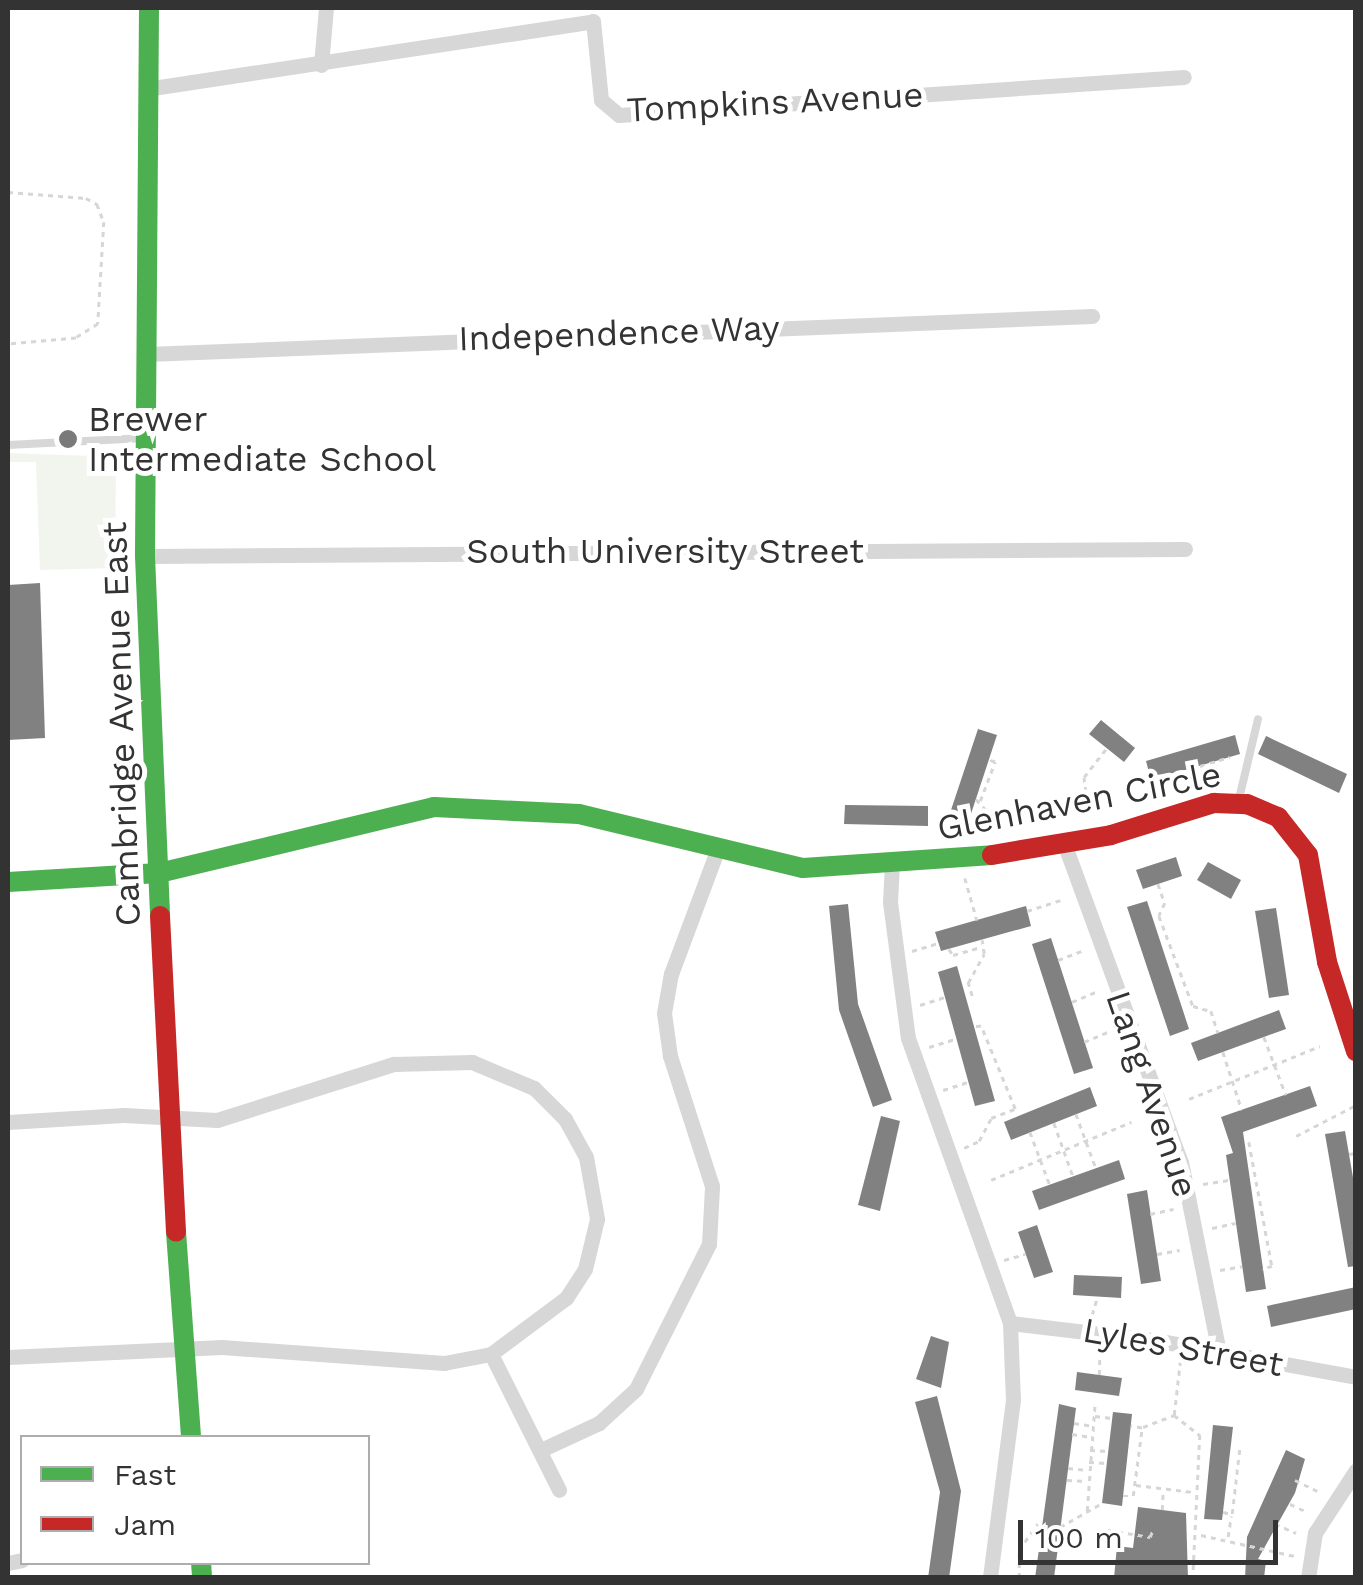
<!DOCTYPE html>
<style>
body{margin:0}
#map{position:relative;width:1363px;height:1585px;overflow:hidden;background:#fff;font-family:"Work Sans",sans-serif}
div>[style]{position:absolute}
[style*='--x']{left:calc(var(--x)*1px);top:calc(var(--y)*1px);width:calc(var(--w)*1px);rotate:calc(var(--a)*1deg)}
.green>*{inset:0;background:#f1f5ed}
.building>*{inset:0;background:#818181}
.path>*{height:2.5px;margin-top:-1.25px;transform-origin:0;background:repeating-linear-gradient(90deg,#d6d6d6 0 5px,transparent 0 10px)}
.lane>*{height:8px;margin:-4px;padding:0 4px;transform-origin:4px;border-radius:4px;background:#d7d7d7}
.street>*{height:15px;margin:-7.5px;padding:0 7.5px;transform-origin:7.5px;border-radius:7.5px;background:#d7d7d7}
.fast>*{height:20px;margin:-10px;padding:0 10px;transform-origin:10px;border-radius:10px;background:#4caf50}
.jam>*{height:20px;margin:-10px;padding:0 10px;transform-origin:10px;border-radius:10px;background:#c62828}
.dots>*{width:28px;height:28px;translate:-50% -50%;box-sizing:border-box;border:5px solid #fff;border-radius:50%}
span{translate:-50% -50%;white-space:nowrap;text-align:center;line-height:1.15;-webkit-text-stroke:10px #fff;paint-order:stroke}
.street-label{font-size:35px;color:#333}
.poi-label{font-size:35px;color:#333}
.left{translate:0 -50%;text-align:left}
.frame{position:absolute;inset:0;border:10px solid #333;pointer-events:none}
.legend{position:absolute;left:20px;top:1435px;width:350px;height:130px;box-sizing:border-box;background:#fff;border:2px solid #adadad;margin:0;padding:12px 18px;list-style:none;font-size:30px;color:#333}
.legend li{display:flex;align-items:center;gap:20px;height:50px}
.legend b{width:50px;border:2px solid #adadad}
.scale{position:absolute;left:1018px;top:1520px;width:260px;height:45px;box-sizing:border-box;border:5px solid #333;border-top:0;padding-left:12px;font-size:30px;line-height:35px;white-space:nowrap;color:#333;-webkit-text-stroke:8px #fff;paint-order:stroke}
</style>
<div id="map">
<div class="green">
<i style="clip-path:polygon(8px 453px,116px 457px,115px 568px,40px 570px,36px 462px,8px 462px)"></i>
</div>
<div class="building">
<i style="clip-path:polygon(40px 583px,45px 738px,8px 740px,8px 585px)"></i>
<i style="clip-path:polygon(1101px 720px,1135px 748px,1124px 762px,1089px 734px)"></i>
<i style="clip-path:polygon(978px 729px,997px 735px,968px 823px,949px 816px)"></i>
<i style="clip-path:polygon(1235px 735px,1240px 754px,1151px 780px,1146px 761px)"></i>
<i style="clip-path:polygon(1266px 736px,1347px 774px,1339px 793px,1258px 754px)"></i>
<i style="clip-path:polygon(845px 805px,928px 806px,928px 826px,844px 824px)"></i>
<i style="clip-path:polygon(1176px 857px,1182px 876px,1143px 889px,1136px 870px)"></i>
<i style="clip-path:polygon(1208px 862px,1241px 880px,1231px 899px,1197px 880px)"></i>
<i style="clip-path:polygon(1147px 901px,1189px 1029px,1170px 1036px,1127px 907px)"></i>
<i style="clip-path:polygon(848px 904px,858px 1004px,892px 1100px,873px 1107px,839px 1010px,829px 906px)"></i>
<i style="clip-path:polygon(1026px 906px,1031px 926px,941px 951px,935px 932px)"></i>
<i style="clip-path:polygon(1276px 908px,1289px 995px,1269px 998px,1255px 911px)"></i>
<i style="clip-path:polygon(1051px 938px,1093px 1068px,1074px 1074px,1032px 944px)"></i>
<i style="clip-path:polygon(957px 966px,995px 1101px,975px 1106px,938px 972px)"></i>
<i style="clip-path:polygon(1279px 1010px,1286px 1029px,1198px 1061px,1191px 1043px)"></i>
<i style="clip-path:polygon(1310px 1086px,1317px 1106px,1243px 1132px,1266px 1289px,1246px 1292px,1226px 1155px,1233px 1153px,1221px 1117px)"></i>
<i style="clip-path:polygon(1090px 1087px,1097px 1106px,1011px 1140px,1004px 1122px)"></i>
<i style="clip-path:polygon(881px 1116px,900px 1121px,880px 1211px,858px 1205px)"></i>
<i style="clip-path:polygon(1345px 1131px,1356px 1195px,1356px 1266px,1348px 1267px,1325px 1134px)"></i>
<i style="clip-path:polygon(1119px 1160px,1125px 1179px,1039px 1210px,1032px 1191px)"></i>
<i style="clip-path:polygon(1147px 1190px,1161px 1281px,1141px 1284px,1127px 1194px)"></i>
<i style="clip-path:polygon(1037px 1225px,1053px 1272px,1034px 1278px,1018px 1232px)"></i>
<i style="clip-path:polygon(1074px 1275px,1122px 1277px,1121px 1298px,1073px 1295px)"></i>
<i style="clip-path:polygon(1356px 1287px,1356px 1309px,1271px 1327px,1267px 1306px)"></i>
<i style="clip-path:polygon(931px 1336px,949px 1342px,941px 1388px,916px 1379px)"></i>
<i style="clip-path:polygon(1077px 1372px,1122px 1378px,1119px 1396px,1075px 1390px)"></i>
<i style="clip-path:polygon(937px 1396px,961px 1491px,949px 1578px,928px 1578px,940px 1492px,915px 1402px)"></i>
<i style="clip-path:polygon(1059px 1404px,1076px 1408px,1054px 1578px,1035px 1578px)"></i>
<i style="clip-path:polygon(1113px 1412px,1132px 1414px,1122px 1506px,1102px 1503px)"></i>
<i style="clip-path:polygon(1213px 1425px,1233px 1427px,1222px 1520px,1204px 1519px)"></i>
<i style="clip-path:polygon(1286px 1450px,1305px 1459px,1295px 1493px,1258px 1559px,1266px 1561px,1264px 1578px,1245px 1578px,1247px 1537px)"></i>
<i style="clip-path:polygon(1138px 1507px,1186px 1513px,1188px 1578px,1114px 1578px,1117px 1546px,1133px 1548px)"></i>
</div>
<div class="path">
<i style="--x:8;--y:192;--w:78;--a:4.4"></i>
<i style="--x:86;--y:198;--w:13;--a:29"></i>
<i style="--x:97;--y:204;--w:19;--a:69"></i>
<i style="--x:104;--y:222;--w:102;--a:93.4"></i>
<i style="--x:98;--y:324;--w:26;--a:148"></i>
<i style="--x:76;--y:338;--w:68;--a:175"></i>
<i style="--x:1200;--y:766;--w:31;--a:-17"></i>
<i style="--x:1163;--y:777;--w:6;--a:81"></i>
<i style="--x:1164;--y:783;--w:39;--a:-19"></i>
<i style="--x:1201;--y:770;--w:14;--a:78"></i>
<i style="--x:976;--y:799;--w:34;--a:47"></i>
<i style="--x:980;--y:801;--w:42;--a:-69"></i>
<i style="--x:995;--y:762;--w:6;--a:-162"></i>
<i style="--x:1088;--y:812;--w:35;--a:-97"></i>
<i style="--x:1084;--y:777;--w:37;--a:-52"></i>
<i style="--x:965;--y:878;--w:44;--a:74.1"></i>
<i style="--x:1158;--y:884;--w:20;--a:70"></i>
<i style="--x:1165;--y:903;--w:14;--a:115"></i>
<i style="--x:1159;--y:916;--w:96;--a:69.3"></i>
<i style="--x:1193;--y:1006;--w:19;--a:16"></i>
<i style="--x:1211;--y:1011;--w:23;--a:72"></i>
<i style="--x:1027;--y:911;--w:39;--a:-18"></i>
<i style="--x:949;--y:949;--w:7;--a:56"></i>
<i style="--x:953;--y:955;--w:29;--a:-16"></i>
<i style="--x:912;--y:951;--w:27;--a:-17"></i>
<i style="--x:1058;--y:960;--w:26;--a:-21"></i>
<i style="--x:972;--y:996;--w:14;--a:-107"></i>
<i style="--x:968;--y:983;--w:33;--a:-61"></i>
<i style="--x:984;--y:954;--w:14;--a:-98"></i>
<i style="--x:1072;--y:1002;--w:25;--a:-23"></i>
<i style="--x:920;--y:1005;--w:26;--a:-18"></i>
<i style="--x:1264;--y:1037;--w:62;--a:69.2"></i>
<i style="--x:1084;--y:1042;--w:28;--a:-23"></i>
<i style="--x:929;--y:1047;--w:28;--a:-17"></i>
<i style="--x:1223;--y:1052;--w:61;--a:71.9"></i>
<i style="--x:943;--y:1090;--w:26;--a:-18"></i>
<i style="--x:1189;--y:1099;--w:141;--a:-22"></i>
<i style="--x:1076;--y:1114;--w:58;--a:69.7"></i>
<i style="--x:1054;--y:1123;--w:56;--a:70.3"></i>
<i style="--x:1030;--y:1132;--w:57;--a:69.3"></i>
<i style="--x:1296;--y:1136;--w:68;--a:-27.3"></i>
<i style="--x:1249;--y:1142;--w:126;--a:79.5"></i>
<i style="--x:1272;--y:1266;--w:10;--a:156"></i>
<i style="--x:964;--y:1148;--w:17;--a:-25"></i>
<i style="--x:979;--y:1141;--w:26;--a:-62"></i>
<i style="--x:991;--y:1118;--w:26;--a:-21"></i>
<i style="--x:1015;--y:1109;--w:90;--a:-112.3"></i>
<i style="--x:981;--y:1026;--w:7;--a:172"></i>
<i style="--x:1349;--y:1154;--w:7;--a:-8"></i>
<i style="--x:991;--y:1180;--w:152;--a:-22.5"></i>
<i style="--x:1203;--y:1184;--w:26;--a:-9"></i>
<i style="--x:1150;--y:1214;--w:24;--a:-12"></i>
<i style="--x:1212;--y:1228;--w:24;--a:-12"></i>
<i style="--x:1157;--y:1254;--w:23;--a:-10"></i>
<i style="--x:1004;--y:1260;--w:22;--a:-16"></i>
<i style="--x:1220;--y:1270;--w:22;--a:-10"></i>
<i style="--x:1092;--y:1315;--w:19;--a:-74"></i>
<i style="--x:1099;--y:1375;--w:23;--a:-88"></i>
<i style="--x:1174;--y:1415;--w:33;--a:38"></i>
<i style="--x:1200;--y:1435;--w:143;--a:92.8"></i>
<i style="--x:1095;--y:1416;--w:17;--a:7"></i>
<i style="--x:1074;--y:1423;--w:18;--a:9"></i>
<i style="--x:1143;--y:1427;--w:33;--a:-21"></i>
<i style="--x:1174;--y:1415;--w:53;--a:-83.5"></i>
<i style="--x:1072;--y:1434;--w:19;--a:9"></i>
<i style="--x:1090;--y:1450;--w:18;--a:3"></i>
<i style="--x:1089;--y:1462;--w:18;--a:3"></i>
<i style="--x:1068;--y:1468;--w:18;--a:6"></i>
<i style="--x:1067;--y:1480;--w:18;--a:3"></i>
<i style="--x:1295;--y:1480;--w:28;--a:26"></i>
<i style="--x:1136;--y:1485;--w:57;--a:7"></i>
<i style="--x:1123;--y:1496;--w:10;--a:0"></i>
<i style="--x:1133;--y:1496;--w:69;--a:-82.5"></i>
<i style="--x:1142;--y:1428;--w:11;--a:-170"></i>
<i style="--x:1290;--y:1504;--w:19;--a:25"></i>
<i style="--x:1162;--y:1510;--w:20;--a:-87"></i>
<i style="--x:1087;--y:1511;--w:109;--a:-85.8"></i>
<i style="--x:1223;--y:1512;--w:9;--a:13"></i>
<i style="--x:1232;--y:1514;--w:69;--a:-83.4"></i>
<i style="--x:1275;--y:1524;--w:23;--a:23"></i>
<i style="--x:1060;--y:1527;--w:48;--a:-29.7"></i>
<i style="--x:1108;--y:1530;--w:43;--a:9.5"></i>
<i style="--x:1150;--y:1537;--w:9;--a:-69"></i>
<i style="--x:1201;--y:1535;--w:96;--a:12.6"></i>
<i style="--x:1228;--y:1537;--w:21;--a:-82"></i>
<i style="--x:1019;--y:1578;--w:28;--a:-90"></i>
<i style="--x:1019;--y:1550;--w:32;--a:-55"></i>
</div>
<div class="lane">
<i style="--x:8;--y:445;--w:137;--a:-2.9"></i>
<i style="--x:1238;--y:803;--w:86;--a:-76.6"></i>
</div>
<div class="street">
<i style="--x:593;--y:21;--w:79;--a:84.2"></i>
<i style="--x:601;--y:100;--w:23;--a:40"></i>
<i style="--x:619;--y:115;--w:566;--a:-3.85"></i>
<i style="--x:321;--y:65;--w:57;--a:-85"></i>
<i style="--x:146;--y:89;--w:452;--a:-8.6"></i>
<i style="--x:147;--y:354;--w:946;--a:-2.3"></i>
<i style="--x:145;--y:556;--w:1040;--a:-0.39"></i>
<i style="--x:1064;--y:843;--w:340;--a:69.9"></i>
<i style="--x:1181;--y:1162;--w:194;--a:78.7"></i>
<i style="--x:892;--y:864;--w:38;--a:93"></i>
<i style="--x:890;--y:902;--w:137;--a:82.5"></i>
<i style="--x:908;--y:1038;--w:303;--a:70.3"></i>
<i style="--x:1010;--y:1323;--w:77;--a:87.8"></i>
<i style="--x:1013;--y:1400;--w:179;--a:97.4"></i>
<i style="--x:8;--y:1122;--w:116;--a:-3.5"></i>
<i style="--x:124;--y:1115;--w:93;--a:3.1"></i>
<i style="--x:217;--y:1120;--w:186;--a:-17.6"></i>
<i style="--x:394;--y:1064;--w:78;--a:-1.5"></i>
<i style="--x:472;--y:1062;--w:67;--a:22.8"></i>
<i style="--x:534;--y:1088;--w:44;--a:45"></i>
<i style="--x:565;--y:1119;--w:43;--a:61.1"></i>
<i style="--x:586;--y:1157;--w:63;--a:79.9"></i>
<i style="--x:597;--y:1219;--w:51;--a:103.5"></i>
<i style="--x:585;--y:1269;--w:35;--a:123"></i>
<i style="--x:566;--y:1298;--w:94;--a:143.3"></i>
<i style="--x:491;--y:1354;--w:48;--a:169.2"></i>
<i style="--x:444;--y:1363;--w:223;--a:-175.9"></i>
<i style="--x:222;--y:1347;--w:214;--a:177.3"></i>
<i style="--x:1010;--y:1323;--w:151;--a:6.8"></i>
<i style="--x:1160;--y:1341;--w:199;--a:10.4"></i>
<i style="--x:491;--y:1354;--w:152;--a:63.4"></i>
<i style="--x:543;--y:1449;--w:62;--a:-24.9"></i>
<i style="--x:599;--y:1423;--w:50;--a:-42.6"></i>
<i style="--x:636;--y:1389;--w:162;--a:-63.3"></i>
<i style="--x:709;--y:1244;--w:58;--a:-87"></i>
<i style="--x:712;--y:1186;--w:137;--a:-107.9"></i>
<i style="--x:670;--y:1056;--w:43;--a:-97.9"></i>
<i style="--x:664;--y:1013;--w:40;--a:-80"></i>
<i style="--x:671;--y:974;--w:134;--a:-69.5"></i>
<i style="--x:8;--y:1563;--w:14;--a:-12"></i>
<i style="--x:1308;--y:1578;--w:46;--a:-81.2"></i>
<i style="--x:1315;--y:1533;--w:75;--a:-56.9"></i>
</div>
<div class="fast">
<i style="--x:149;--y:8;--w:548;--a:90.42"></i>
<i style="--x:145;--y:556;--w:360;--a:87.6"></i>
<i style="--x:8;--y:882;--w:151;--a:-3.4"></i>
<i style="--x:159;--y:873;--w:283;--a:-13.5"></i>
<i style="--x:434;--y:807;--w:145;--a:2.8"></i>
<i style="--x:579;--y:814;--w:230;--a:13.6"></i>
<i style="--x:803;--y:868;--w:189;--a:-3.9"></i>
<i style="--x:176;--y:1232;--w:207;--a:85.8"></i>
<i style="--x:201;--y:1562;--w:16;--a:86"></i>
</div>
<div class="jam">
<i style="--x:992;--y:855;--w:121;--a:-9.5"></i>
<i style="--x:1111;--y:835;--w:108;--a:-17.3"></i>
<i style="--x:1214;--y:803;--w:33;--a:2"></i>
<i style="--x:1247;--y:804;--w:34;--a:23"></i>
<i style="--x:1278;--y:817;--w:48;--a:51.7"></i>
<i style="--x:1308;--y:855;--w:109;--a:79.9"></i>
<i style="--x:1327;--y:962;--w:94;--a:72"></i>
<i style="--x:160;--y:916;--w:316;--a:87.1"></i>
</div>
<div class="dots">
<i style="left:68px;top:439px;background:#7a7a7a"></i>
</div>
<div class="street-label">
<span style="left:775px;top:102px;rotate:-3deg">Tompkins Avenue</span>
<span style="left:619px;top:333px;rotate:-2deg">Independence Way</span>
<span style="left:665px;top:551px">South University Street</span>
<span style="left:121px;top:724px;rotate:-92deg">Cambridge Avenue East</span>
<span style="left:1079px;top:801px;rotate:-11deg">Glenhaven Circle</span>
<span style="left:1152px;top:1094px;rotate:71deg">Lang Avenue</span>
<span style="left:1183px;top:1347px;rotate:10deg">Lyles Street</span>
</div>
<div class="poi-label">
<span class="left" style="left:88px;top:439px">Brewer<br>Intermediate School</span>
</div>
<div class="frame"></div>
<ul class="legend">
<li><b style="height:12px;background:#4caf50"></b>Fast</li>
<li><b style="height:12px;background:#c62828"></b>Jam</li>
</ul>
<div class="scale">100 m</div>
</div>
